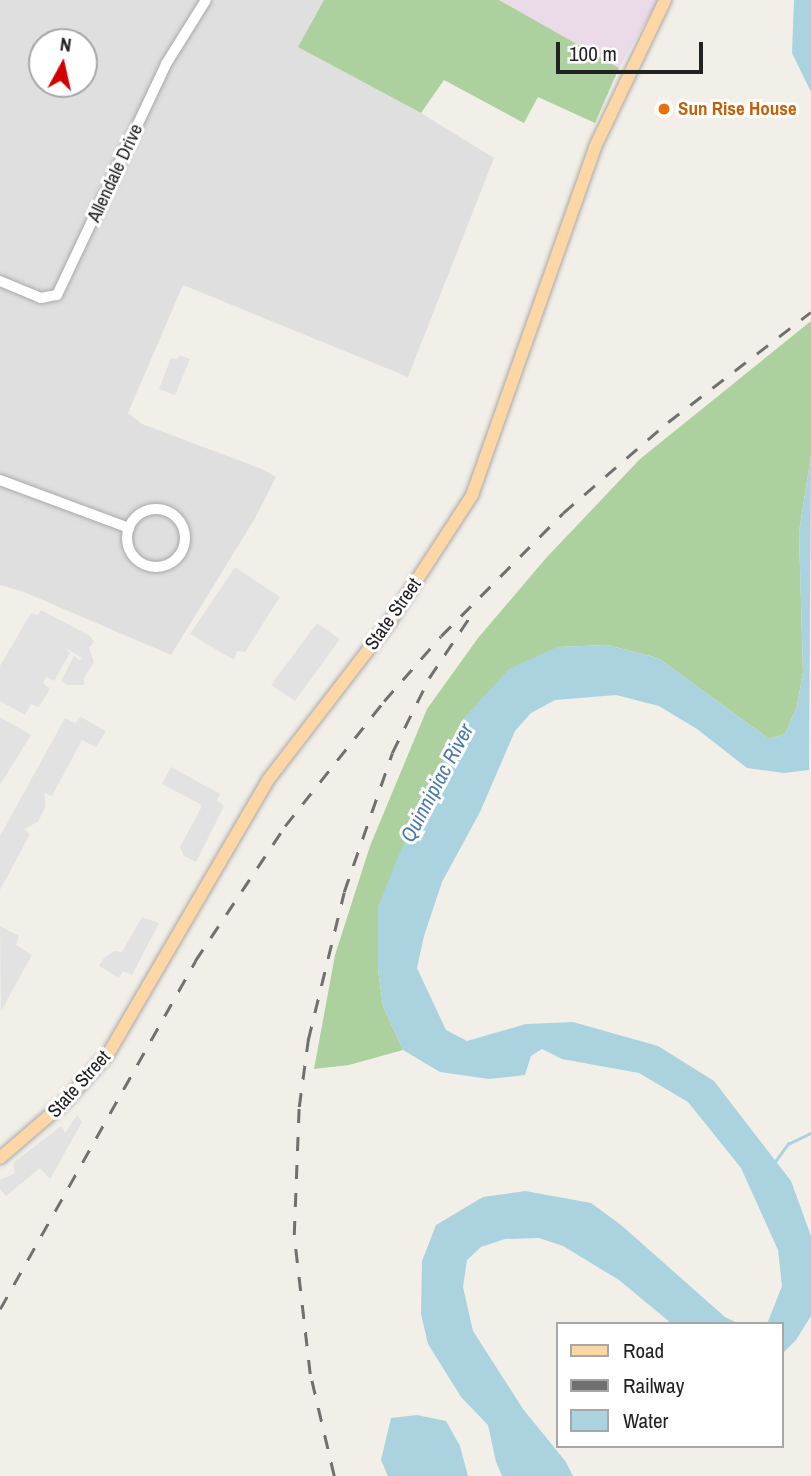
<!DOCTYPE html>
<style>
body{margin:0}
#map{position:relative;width:811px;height:1476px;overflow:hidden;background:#f2efe9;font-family:"Archivo Narrow",sans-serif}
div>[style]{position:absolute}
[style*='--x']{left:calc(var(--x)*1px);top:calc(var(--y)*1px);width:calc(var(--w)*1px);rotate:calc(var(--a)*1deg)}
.residential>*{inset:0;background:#e0dfdf}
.industrial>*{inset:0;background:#ebdbe8}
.forest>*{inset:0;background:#add19e}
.parking>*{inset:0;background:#e2e2e2}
.water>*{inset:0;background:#aad3df}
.stream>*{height:2.5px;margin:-1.25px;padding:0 1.25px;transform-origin:1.25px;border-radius:1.25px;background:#aad3df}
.roads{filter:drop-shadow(0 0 2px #a9a9a9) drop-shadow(0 0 2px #a9a9a9)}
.minor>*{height:10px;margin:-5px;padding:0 5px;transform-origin:5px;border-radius:5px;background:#fff}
.minor>.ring{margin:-5px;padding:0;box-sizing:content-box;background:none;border:10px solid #fff;border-radius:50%}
.major>*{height:12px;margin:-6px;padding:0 6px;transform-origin:6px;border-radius:6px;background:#fcd6a4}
.rail>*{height:2.5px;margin-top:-1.25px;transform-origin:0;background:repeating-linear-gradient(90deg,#707070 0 14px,transparent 0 28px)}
.dots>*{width:19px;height:19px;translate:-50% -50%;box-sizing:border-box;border:4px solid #fff;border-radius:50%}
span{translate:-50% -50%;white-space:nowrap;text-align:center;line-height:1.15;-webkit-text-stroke:6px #fff;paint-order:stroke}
.food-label{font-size:19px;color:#c56008;font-weight:700}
.left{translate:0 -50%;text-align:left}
.street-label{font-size:19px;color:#222}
.water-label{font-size:21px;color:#4a7aab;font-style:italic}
.legend{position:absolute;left:556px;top:1322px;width:228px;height:126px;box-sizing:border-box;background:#fff;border:2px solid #a7a7a7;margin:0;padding:9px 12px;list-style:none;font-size:21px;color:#222}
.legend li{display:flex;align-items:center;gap:14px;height:35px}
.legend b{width:35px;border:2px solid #a7a7a7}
.north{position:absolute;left:28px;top:28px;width:70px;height:70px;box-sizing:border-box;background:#fff;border:2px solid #a7a7a7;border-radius:50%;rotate:8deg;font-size:19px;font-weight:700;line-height:28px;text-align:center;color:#222}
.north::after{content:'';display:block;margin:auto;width:24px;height:32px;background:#d40000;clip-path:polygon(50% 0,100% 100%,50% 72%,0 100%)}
.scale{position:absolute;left:556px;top:42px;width:147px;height:32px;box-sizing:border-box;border:4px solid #222;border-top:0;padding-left:9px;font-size:21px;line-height:24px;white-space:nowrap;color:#222;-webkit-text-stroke:5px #fff;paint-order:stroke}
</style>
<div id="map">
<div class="residential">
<i style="clip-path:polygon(evenodd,0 0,324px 0,299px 47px,421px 113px,494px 158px,408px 377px,183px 285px,128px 413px,142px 424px,262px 469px,276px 477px,254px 520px,171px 655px,24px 592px,0 585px,0 0,42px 42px,84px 42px,84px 84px,42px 84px,42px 42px)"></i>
</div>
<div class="industrial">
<i style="clip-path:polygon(499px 0,658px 0,619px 68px)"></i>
</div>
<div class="forest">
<i style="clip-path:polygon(324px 0,499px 0,619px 68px,595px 123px,538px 97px,524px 123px,444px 80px,421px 113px,298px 47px)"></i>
<i style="clip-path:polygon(811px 321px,811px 456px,799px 532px,803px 672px,797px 706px,785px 734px,769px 739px,658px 658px,607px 645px,557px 647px,378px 907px,378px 969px,383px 1006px,403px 1050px,349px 1065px,314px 1069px,335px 955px,370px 846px,427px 709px,478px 638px,547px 557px,640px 459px)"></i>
</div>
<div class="parking">
<i style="clip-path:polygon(180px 355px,190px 359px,175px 395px,159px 389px,171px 358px,177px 359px)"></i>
<i style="clip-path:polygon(235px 567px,280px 597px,245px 652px,237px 651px,234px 660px,190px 634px)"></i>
<i style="clip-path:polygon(41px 610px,90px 636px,94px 642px,89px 648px,94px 662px,84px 678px,84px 685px,67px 685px,61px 681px,74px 656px,80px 660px,82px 658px,64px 647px,70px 653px,54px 681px,46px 677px,43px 683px,50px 689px,39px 707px,31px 704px,25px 715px,0 701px,0 666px,31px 613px,38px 615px)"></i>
<i style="clip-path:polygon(317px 623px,340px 639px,295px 701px,271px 685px)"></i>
<i style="clip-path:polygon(0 717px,31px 735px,0 785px)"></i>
<i style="clip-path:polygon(81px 717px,106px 731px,96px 747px,82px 740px,52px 796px,44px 793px,46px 806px,38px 822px,24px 829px,30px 834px,0 890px,0 836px,65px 718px,75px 723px)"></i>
<i style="clip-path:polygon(171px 767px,220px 794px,217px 800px,224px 806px,196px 862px,184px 856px,180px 847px,201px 808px,200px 804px,162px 784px)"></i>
<i style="clip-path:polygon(142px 917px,159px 923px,132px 975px,123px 971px,119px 978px,99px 966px,104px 958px,114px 951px,122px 952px)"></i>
<i style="clip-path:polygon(0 926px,19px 936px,16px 945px,32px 955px,1px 1011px)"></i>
<i style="clip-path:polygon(77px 1115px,82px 1122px,50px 1179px,40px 1168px,6px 1196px,0 1189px,0 1180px,15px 1173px,13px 1163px,61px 1126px,65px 1133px)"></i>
</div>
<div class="water">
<i style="clip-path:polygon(794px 0,811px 0,811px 92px,792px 53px)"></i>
<i style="clip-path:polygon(811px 456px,809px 770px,784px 773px,747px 768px,697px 729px,659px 706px,616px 695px,555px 700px,531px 713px,515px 731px,480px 812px,442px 882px,424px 936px,417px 968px,446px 1030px,467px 1041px,526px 1024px,573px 1022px,658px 1046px,714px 1081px,791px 1181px,811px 1236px,811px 1316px,796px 1340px,781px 1355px,781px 1324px,767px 1324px,782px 1286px,778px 1250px,741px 1168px,688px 1102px,639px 1073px,562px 1059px,542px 1049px,531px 1056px,525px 1075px,489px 1079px,440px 1072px,403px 1050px,383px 1006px,378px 969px,378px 907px,399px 855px,464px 718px,509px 669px,557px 647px,607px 645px,658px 658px,769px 739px,785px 734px,797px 706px,803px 672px,799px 532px)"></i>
<i style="clip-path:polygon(525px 1191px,591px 1203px,621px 1225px,725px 1317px,740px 1324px,672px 1324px,619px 1280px,563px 1246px,539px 1238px,505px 1239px,481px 1247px,467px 1260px,463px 1287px,473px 1331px,523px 1409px,566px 1462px,573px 1476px,502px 1476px,496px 1462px,488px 1425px,461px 1397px,428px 1344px,421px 1314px,422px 1261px,436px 1225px,483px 1197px)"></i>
<i style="clip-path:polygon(417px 1415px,446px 1421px,460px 1446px,468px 1476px,388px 1476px,381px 1460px,391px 1418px)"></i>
</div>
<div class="stream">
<i style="--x:774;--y:1163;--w:24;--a:-54"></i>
<i style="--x:788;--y:1144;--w:25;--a:-26"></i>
</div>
<div class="roads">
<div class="minor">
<i style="--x:0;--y:281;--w:44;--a:22.5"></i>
<i style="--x:41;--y:298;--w:16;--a:-11"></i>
<i style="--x:57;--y:295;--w:255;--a:-64.7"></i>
<i style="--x:166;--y:64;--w:75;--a:-58"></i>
<i style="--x:0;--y:480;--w:138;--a:20.4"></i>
<i class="ring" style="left:127px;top:509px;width:48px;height:48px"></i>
</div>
<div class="major">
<i style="--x:0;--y:1158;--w:86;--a:-40.7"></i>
<i style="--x:65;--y:1102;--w:64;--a:-48.1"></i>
<i style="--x:108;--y:1054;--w:317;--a:-59.7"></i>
<i style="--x:268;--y:780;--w:198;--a:-52.4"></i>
<i style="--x:389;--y:623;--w:153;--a:-57"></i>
<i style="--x:472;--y:495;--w:369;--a:-70.5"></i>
<i style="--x:595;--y:147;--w:163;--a:-64.5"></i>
</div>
</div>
<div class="rail">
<i style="--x:0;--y:1309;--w:399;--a:-60.7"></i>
<i style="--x:195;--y:961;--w:162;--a:-56.3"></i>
<i style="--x:285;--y:826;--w:159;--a:-51.6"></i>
<i style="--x:384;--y:701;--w:86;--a:-48.8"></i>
<i style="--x:441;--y:636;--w:173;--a:-45.2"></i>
<i style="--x:563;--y:513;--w:139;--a:-40.9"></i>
<i style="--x:668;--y:422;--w:180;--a:-37.6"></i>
<i style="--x:334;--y:1476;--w:105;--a:-103.2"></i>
<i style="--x:310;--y:1374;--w:140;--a:-96.6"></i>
<i style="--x:294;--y:1235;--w:128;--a:-87.8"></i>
<i style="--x:299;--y:1107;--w:68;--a:-82.3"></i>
<i style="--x:308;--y:1040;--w:152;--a:-76.3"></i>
<i style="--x:344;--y:892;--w:147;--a:-70.9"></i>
<i style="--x:392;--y:753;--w:84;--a:-63.7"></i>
<i style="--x:429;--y:678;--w:72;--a:-56.3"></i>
</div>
<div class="dots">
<i style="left:664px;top:109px;background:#e8710a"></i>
</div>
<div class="food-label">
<span class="left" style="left:678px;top:109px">Sun Rise House</span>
</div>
<div class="street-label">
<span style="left:115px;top:173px;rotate:-65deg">Allendale Drive</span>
<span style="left:393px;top:614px;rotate:-55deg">State Street</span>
<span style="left:79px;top:1084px;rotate:-48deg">State Street</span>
</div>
<div class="water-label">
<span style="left:437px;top:783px;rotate:-62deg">Quinnipiac River</span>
</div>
<ul class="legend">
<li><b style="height:9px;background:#fcd6a4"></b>Road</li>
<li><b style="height:9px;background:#707070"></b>Railway</li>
<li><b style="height:19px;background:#aad3df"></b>Water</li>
</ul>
<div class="north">N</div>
<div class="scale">100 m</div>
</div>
